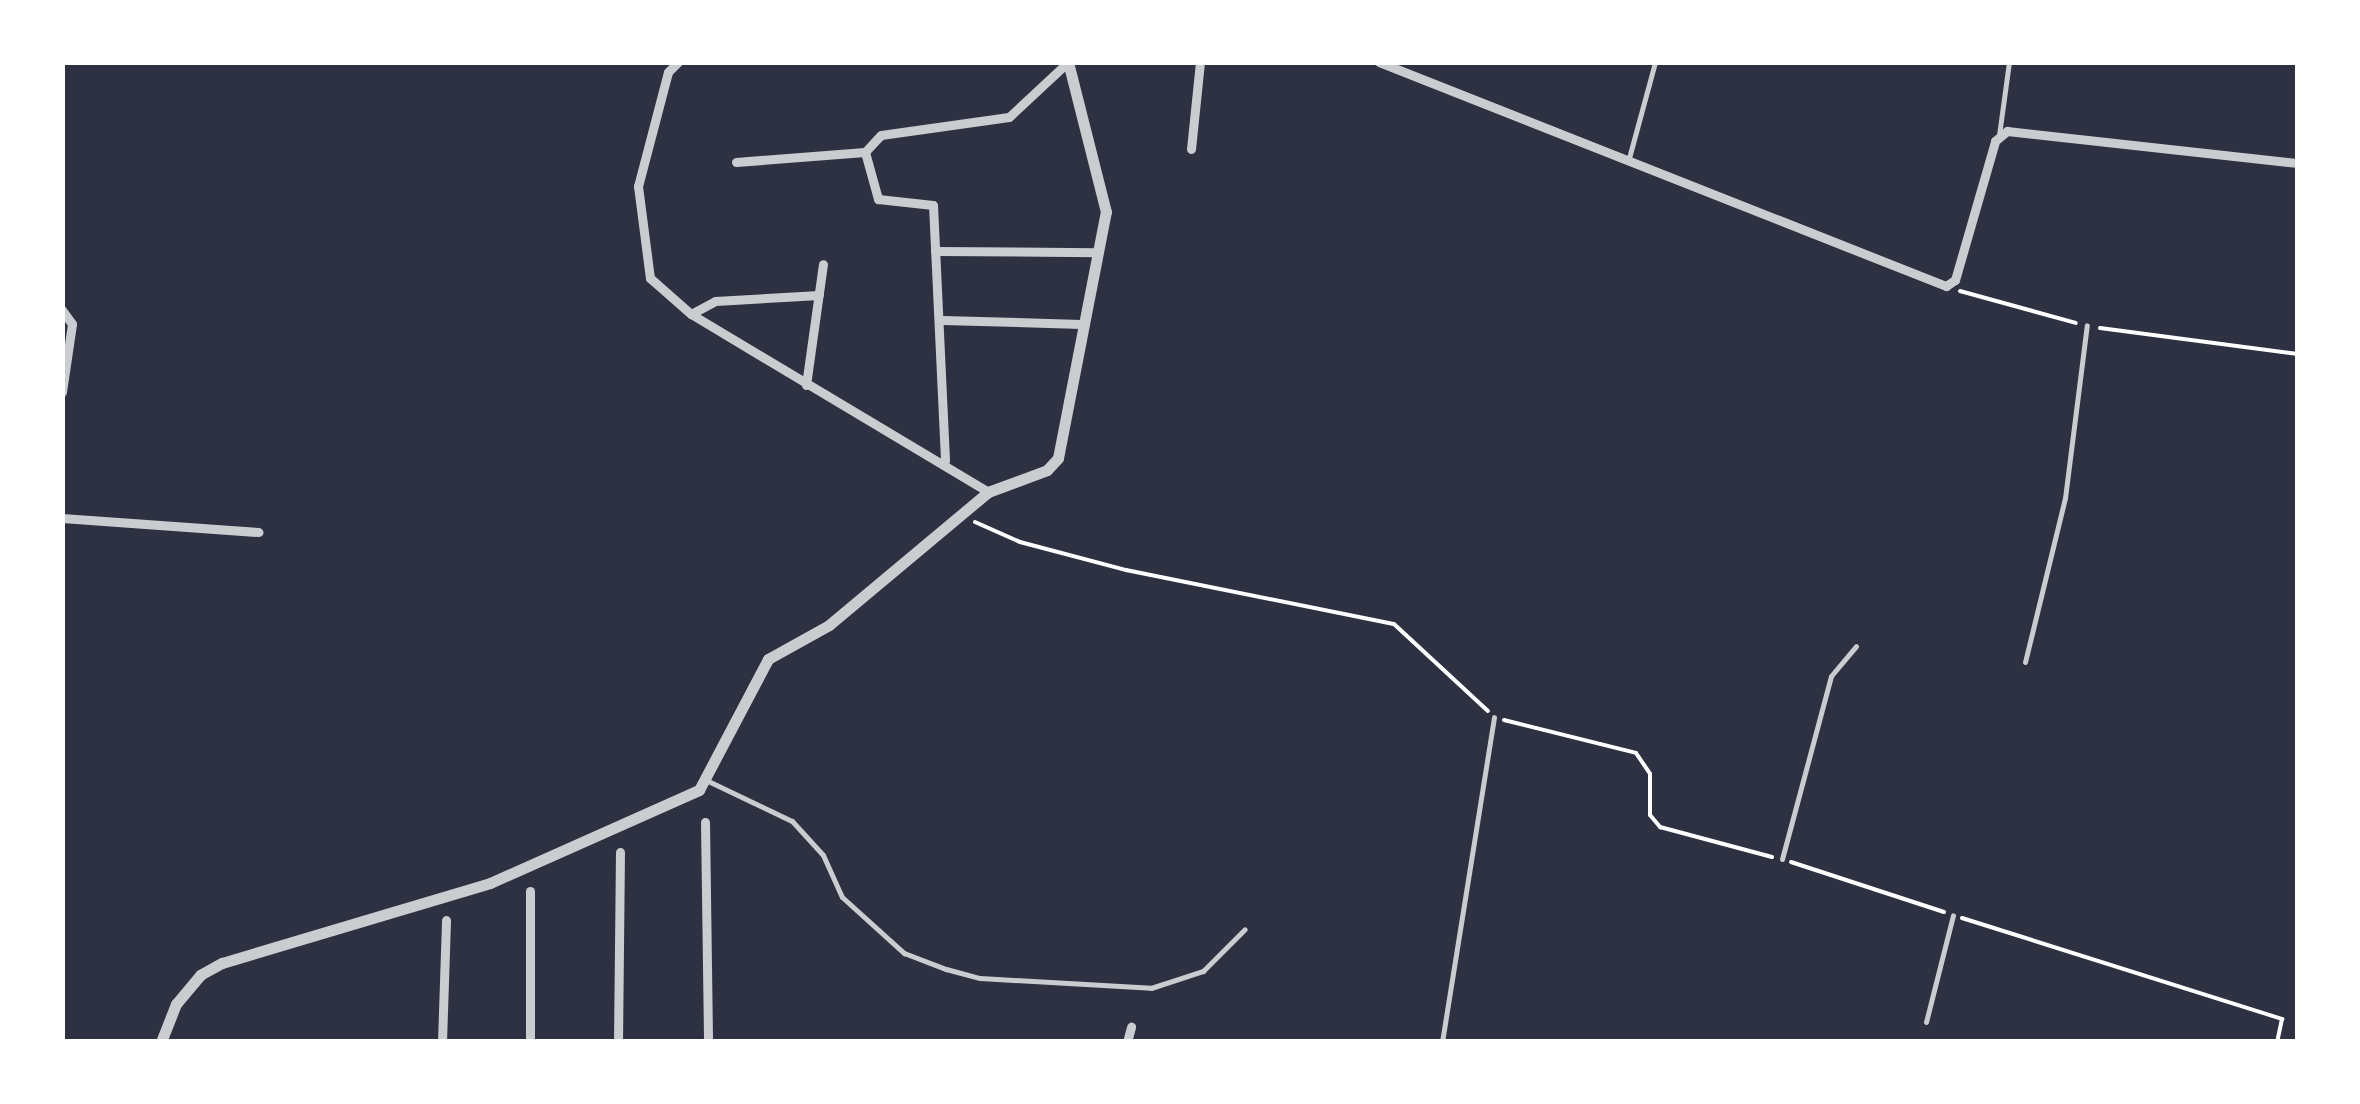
<!DOCTYPE html>
<style>
body{margin:0}
#map{position:relative;width:2360px;height:1104px;overflow:hidden;background:#2d3142;font-family:"Space Grotesk",sans-serif}
div>[style]{position:absolute}
[style*='--x']{left:calc(var(--x)*1px);top:calc(var(--y)*1px);width:calc(var(--w)*1px);rotate:calc(var(--a)*1deg)}
.path>*{height:4px;margin:-2px;padding:0 2px;transform-origin:2px;border-radius:2px;background:#fff}
.service>*{height:5px;margin:-2.5px;padding:0 2.5px;transform-origin:2.5px;border-radius:2.5px;background:#caccd0}
.minor>*{height:9px;margin:-4.5px;padding:0 4.5px;transform-origin:4.5px;border-radius:4.5px;background:#caccd0}
.tertiary>*{height:11px;margin:-5.5px;padding:0 5.5px;transform-origin:5.5px;border-radius:5.5px;background:#caccd0}
span{translate:-50% -50%;white-space:nowrap;text-align:center;line-height:1.15;-webkit-text-stroke:9px #fff;paint-order:stroke}
.frame{position:absolute;inset:0;border:65px solid #fff;pointer-events:none}
</style>
<div id="map">
<div class="path">
<i style="--x:1960;--y:291;--w:120;--a:15.4"></i>
<i style="--x:2100;--y:328;--w:200;--a:7.5"></i>
<i style="--x:975;--y:522;--w:49;--a:24"></i>
<i style="--x:1020;--y:542;--w:110;--a:14.8"></i>
<i style="--x:1126;--y:570;--w:273;--a:11.4"></i>
<i style="--x:1394;--y:624;--w:128;--a:42.8"></i>
<i style="--x:1504;--y:720;--w:136;--a:14"></i>
<i style="--x:1636;--y:753;--w:25;--a:56"></i>
<i style="--x:1650;--y:774;--w:41;--a:90"></i>
<i style="--x:1650;--y:815;--w:16;--a:50"></i>
<i style="--x:1660;--y:827;--w:116;--a:15"></i>
<i style="--x:1791;--y:862;--w:161;--a:18.1"></i>
<i style="--x:1962;--y:918;--w:336;--a:17.5"></i>
<i style="--x:2282;--y:1019;--w:24;--a:102"></i>
</div>
<div class="service">
<i style="--x:1999;--y:135;--w:74;--a:-82.2"></i>
<i style="--x:1629;--y:158;--w:99;--a:-74.8"></i>
<i style="--x:2025;--y:662;--w:169;--a:-76.3"></i>
<i style="--x:2065;--y:498;--w:174;--a:-82.8"></i>
<i style="--x:706;--y:780;--w:95;--a:25.5"></i>
<i style="--x:792;--y:821;--w:46;--a:47.6"></i>
<i style="--x:823;--y:855;--w:46;--a:65.7"></i>
<i style="--x:842;--y:897;--w:84;--a:42.1"></i>
<i style="--x:904;--y:953;--w:45;--a:20.9"></i>
<i style="--x:946;--y:969;--w:35;--a:15"></i>
<i style="--x:980;--y:978;--w:171;--a:3.3"></i>
<i style="--x:1151;--y:988;--w:55;--a:-18.1"></i>
<i style="--x:1203;--y:971;--w:59;--a:-45"></i>
<i style="--x:1782;--y:859;--w:189;--a:-75"></i>
<i style="--x:1831;--y:676;--w:39;--a:-50"></i>
<i style="--x:1926;--y:1022;--w:110;--a:-75.8"></i>
<i style="--x:1442;--y:1042;--w:329;--a:-80.9"></i>
</div>
<div class="minor">
<i style="--x:678;--y:62;--w:14;--a:135"></i>
<i style="--x:668;--y:72;--w:118;--a:104.7"></i>
<i style="--x:638;--y:186;--w:93;--a:82.6"></i>
<i style="--x:650;--y:278;--w:55;--a:41.3"></i>
<i style="--x:691;--y:314;--w:346;--a:30.9"></i>
<i style="--x:1379;--y:62;--w:610;--a:21.56"></i>
<i style="--x:1946;--y:286;--w:11;--a:-34"></i>
<i style="--x:1955;--y:280;--w:145;--a:-73.9"></i>
<i style="--x:1995;--y:141;--w:16;--a:-40"></i>
<i style="--x:2007;--y:131;--w:293;--a:6.3"></i>
<i style="--x:1191;--y:149;--w:87;--a:-84.1"></i>
<i style="--x:865;--y:152;--w:49;--a:74.5"></i>
<i style="--x:878;--y:199;--w:55;--a:6.2"></i>
<i style="--x:933;--y:205;--w:256;--a:87.3"></i>
<i style="--x:736;--y:162;--w:129;--a:-4.4"></i>
<i style="--x:865;--y:152;--w:23;--a:-47"></i>
<i style="--x:881;--y:135;--w:129;--a:-8"></i>
<i style="--x:1009;--y:117;--w:81;--a:-43"></i>
<i style="--x:935;--y:251;--w:163;--a:0.4"></i>
<i style="--x:62;--y:310;--w:17;--a:54"></i>
<i style="--x:72;--y:324;--w:69;--a:98.4"></i>
<i style="--x:691;--y:314;--w:27;--a:-28"></i>
<i style="--x:715;--y:301;--w:104;--a:-3.3"></i>
<i style="--x:942;--y:320;--w:139;--a:1.6"></i>
<i style="--x:806;--y:385;--w:122;--a:-82"></i>
<i style="--x:62;--y:518;--w:197;--a:4.1"></i>
<i style="--x:705;--y:822;--w:220;--a:89.2"></i>
<i style="--x:442;--y:1042;--w:122;--a:-88.1"></i>
<i style="--x:530;--y:1042;--w:151;--a:-90"></i>
<i style="--x:618;--y:1042;--w:190;--a:-89.4"></i>
<i style="--x:1127;--y:1042;--w:16;--a:-75"></i>
</div>
<div class="tertiary">
<i style="--x:161;--y:1042;--w:41;--a:-68.5"></i>
<i style="--x:176;--y:1004;--w:38;--a:-50"></i>
<i style="--x:200;--y:975;--w:25;--a:-29"></i>
<i style="--x:222;--y:963;--w:280;--a:-16.6"></i>
<i style="--x:490;--y:883;--w:229;--a:-24"></i>
<i style="--x:699;--y:790;--w:148;--a:-62.2"></i>
<i style="--x:768;--y:659;--w:70;--a:-29.1"></i>
<i style="--x:829;--y:625;--w:207;--a:-39.9"></i>
<i style="--x:988;--y:492;--w:63;--a:-20.4"></i>
<i style="--x:1047;--y:470;--w:16;--a:-47"></i>
<i style="--x:1058;--y:458;--w:251;--a:-79"></i>
<i style="--x:1106;--y:212;--w:155;--a:-104.2"></i>
</div>
<div class="frame"></div>
</div>
